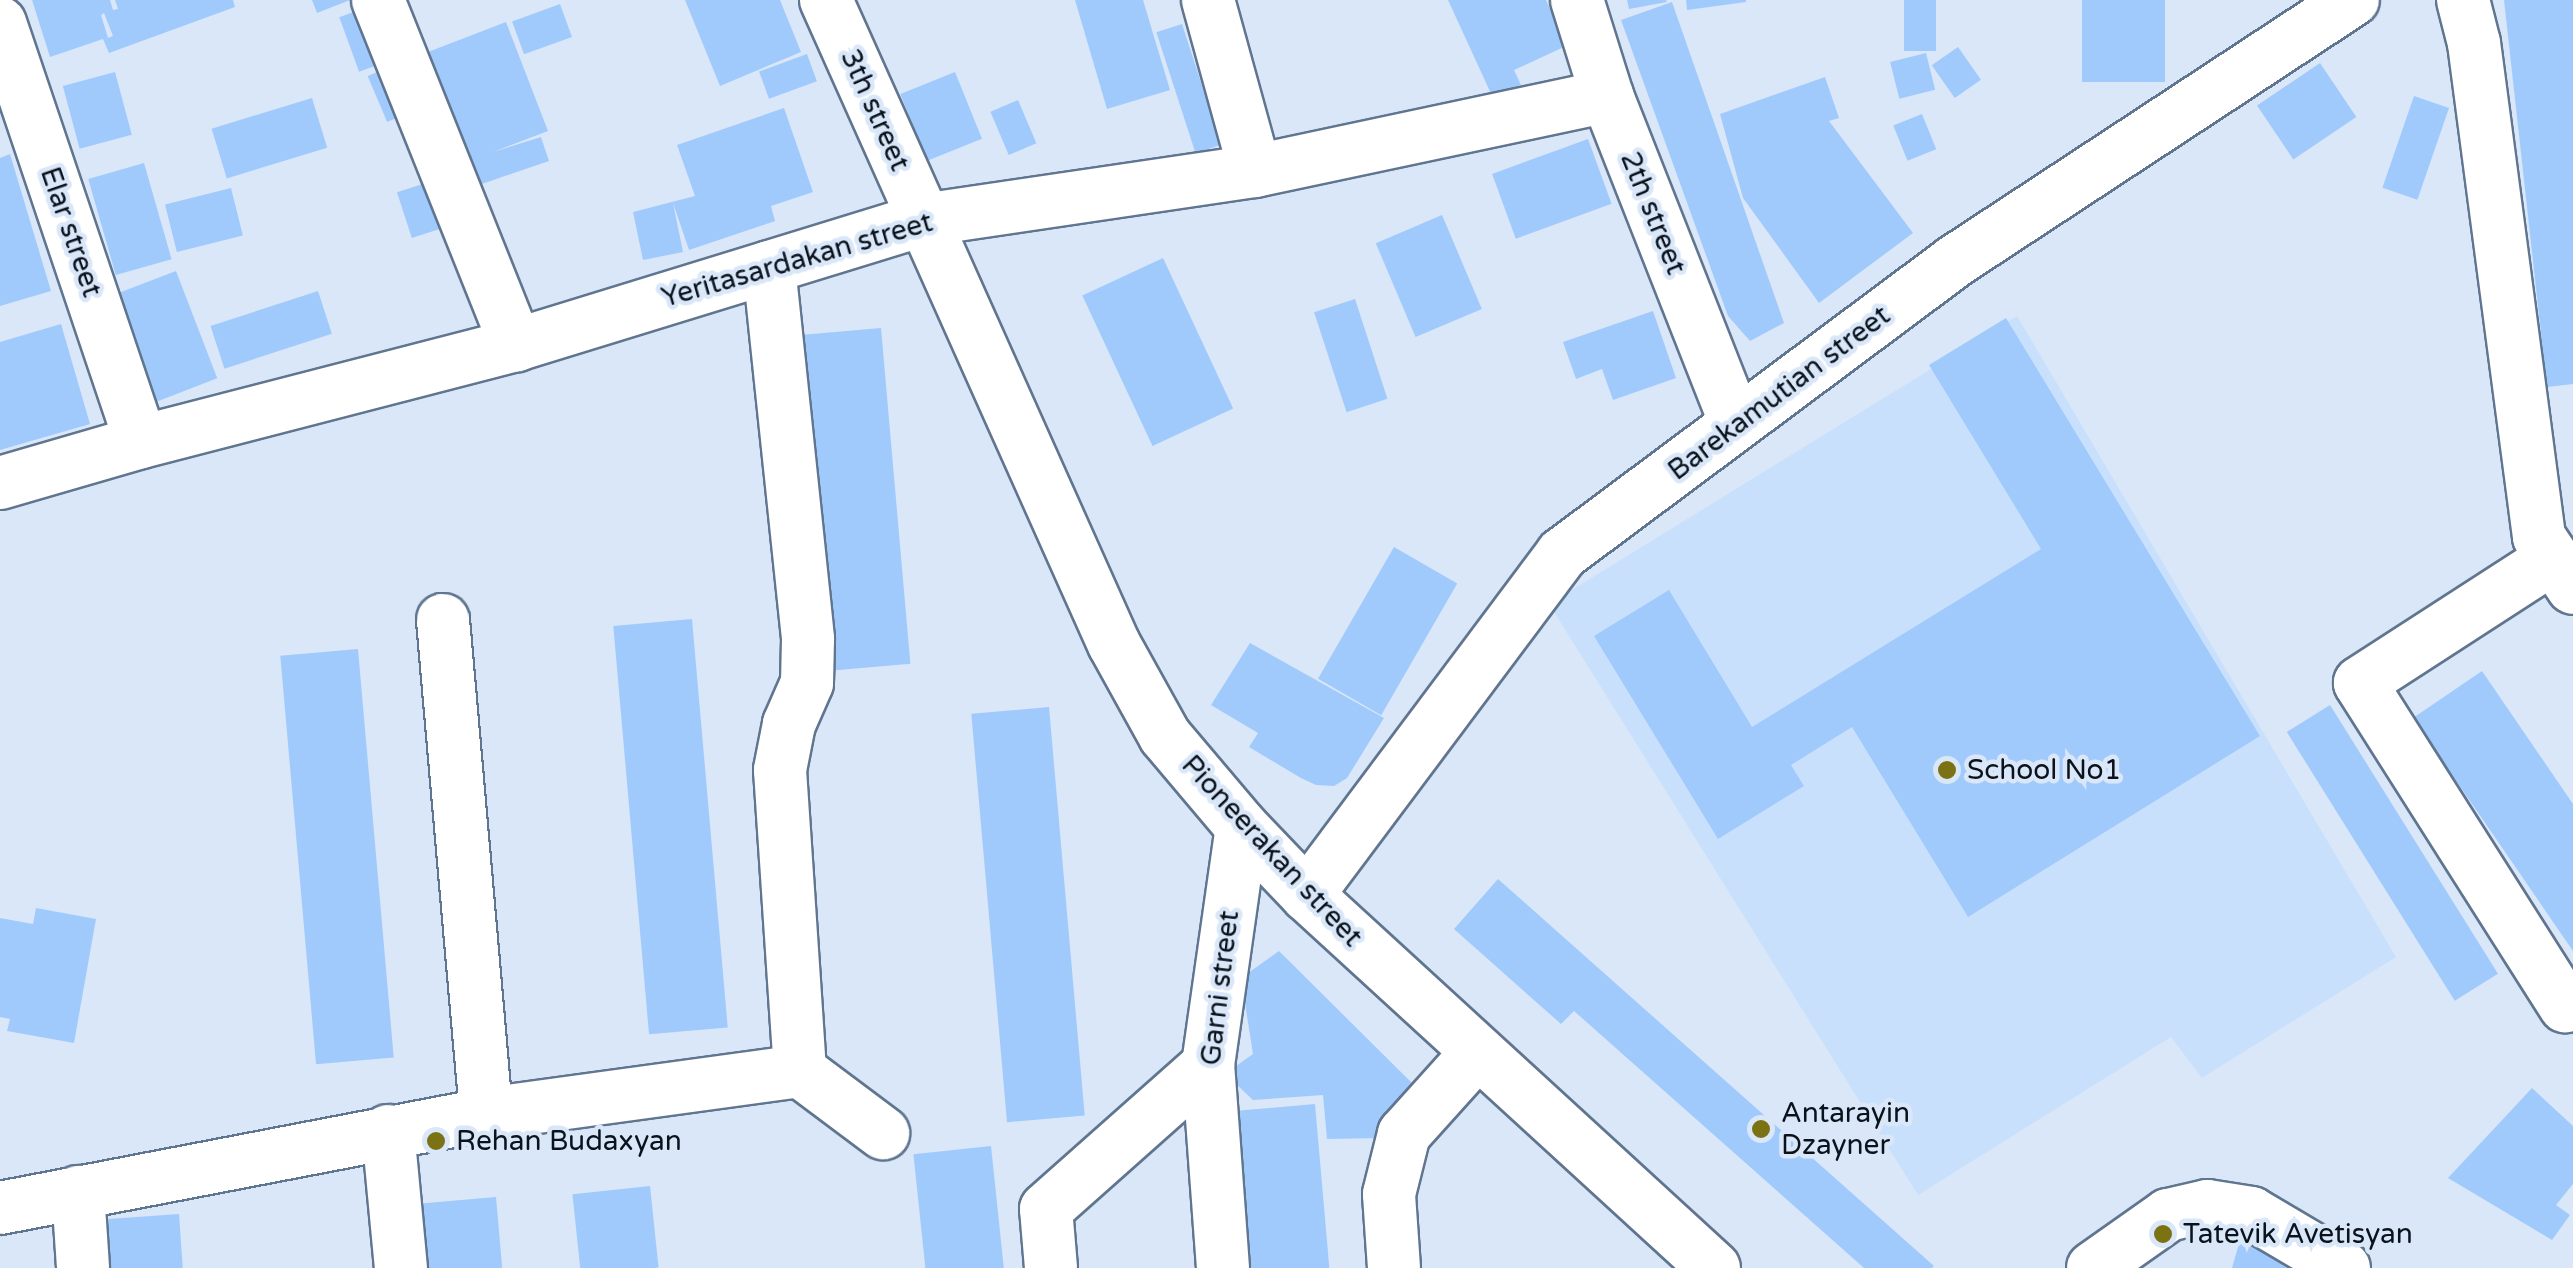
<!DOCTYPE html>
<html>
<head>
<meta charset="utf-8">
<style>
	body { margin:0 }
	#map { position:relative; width:2573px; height:1268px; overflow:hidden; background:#d9e7f9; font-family:"Varela Round",sans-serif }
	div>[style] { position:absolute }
	.built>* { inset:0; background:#c9e0fc }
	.building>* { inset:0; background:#a1cafc; transform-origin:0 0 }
	.roads { filter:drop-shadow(2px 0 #60758f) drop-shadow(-2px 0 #60758f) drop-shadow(0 2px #60758f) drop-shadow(0 -2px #60758f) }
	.minor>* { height:52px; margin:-26px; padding:0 26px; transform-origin:26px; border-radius:26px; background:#fff }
	.dots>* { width:28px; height:28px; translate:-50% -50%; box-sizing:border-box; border:5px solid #d9e7f9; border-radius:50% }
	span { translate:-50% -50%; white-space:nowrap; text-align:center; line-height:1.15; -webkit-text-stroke:9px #d9e7f9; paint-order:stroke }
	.street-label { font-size:28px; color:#0a131c }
	.poi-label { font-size:28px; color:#0a131c }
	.left { translate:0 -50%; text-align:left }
</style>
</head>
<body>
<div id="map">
	<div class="built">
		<div style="clip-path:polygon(2017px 316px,2396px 957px,2202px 1078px,2171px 1037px,1918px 1195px,1549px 604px)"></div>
	</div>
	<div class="building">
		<div style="clip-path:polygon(evenodd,32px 0,110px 0,113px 10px,118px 9px,115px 0,233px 0,235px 7px,109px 53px,103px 39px,50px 57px,32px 0,104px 13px,113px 36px,108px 38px,101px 15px,104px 13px)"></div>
		<div style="clip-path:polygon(312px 0,350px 0,317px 13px)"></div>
		<div style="clip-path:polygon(685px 0,780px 0,801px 52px,720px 86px)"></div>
		<div style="clip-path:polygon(1075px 0,1143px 0,1170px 90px,1107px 109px)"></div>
		<div style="clip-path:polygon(1448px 0,1546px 0,1566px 46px,1514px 70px,1521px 85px,1493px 98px)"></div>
		<div style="clip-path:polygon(1627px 0,1666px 0,1667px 2px,1629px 9px)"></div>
		<div style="clip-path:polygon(1686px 0,1746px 0,1746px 2px,1687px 10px)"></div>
		<div style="left:1904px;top:0;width:32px;height:51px"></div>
		<div style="left:2082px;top:0;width:83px;height:82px"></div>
		<div style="clip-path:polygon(2504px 0,2573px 0,2573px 384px,2547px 387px)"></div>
		<div style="clip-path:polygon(1672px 2px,1784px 323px,1750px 341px,1728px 316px,1621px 20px)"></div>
		<div style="left:560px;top:4px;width:35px;height:51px;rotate:70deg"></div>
		<div style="left:359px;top:10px;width:58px;height:21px;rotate:70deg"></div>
		<div style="clip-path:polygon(506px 22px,548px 131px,493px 152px,541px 137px,549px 161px,479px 185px,428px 52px)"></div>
		<div style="left:1182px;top:24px;width:127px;height:27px;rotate:72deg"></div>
		<div style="left:1958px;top:47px;width:40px;height:32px;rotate:55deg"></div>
		<div style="left:1926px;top:53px;width:38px;height:37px;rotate:76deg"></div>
		<div style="left:807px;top:54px;width:29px;height:51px;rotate:70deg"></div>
		<div style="left:398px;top:63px;width:50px;height:33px;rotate:67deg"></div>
		<div style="left:2320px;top:63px;width:65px;height:76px;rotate:56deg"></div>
		<div style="left:115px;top:72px;width:65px;height:54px;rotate:75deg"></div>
		<div style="left:955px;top:72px;width:72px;height:59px;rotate:68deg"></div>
		<div style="clip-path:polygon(1825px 77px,1839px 118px,1829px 121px,1913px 233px,1819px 303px,1743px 198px,1720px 114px)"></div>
		<div style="left:2414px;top:96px;width:37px;height:97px;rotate:19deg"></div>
		<div style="left:312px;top:98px;width:52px;height:105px;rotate:73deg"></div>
		<div style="left:1018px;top:100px;width:47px;height:30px;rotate:67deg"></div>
		<div style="clip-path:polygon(784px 108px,813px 192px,771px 206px,775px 221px,689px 250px,673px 203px,683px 252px,643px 260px,633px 212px,695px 196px,677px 145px)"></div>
		<div style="left:1922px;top:114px;width:38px;height:31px;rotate:68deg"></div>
		<div style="left:1588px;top:139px;width:69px;height:102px;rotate:70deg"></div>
		<div style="clip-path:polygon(10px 154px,51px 291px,0 306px,0 158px)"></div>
		<div style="left:144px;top:163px;width:100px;height:58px;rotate:74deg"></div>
		<div style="left:435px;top:180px;width:48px;height:40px;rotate:72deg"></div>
		<div style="left:231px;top:188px;width:49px;height:68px;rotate:76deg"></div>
		<div style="left:1442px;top:215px;width:102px;height:72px;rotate:67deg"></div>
		<div style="left:1163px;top:258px;width:166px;height:89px;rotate:65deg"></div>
		<div style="left:176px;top:271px;width:115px;height:72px;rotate:69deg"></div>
		<div style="left:318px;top:291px;width:45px;height:113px;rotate:72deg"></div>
		<div style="left:1355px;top:299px;width:105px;height:43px;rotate:72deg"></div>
		<div style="clip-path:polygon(1653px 311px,1676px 378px,1613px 400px,1602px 369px,1576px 379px,1563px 342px)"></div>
		<div style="clip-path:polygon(2006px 318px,2260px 736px,1968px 917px,1852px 727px,1791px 765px,1804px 786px,1718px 839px,1594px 636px,1669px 590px,1752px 727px,2041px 549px,1929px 365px)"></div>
		<div style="clip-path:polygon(61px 324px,90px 424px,0 450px,0 342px)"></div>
		<div style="left:881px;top:328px;width:337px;height:78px;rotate:85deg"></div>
		<div style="left:1394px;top:547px;width:73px;height:152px;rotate:30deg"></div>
		<div style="left:692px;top:619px;width:410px;height:79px;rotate:85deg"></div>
		<div style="clip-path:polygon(1250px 643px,1384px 718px,1347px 778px,1334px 786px,1316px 785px,1301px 778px,1249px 747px,1258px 733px,1211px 705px)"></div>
		<div style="left:358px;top:649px;width:410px;height:78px;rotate:85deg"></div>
		<div style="clip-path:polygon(2482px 671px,2573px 804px,2573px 951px,2413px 718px)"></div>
		<div style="left:2330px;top:705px;width:317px;height:51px;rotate:58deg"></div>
		<div style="left:1049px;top:707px;width:410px;height:78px;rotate:85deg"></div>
		<div style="clip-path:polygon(1498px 879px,1934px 1266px,1932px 1268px,1864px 1268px,1574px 1011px,1561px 1024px,1454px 929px)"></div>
		<div style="clip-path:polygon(36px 908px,96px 919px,74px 1043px,7px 1031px,10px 1019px,0 1017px,0 918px,33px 924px)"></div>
		<div style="clip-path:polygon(1279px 951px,1419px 1090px,1382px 1138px,1327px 1139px,1323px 1095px,1253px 1100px,1235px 1083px,1236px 1066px,1253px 1054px,1241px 978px)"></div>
		<div style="clip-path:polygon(2532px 1088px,2573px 1126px,2573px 1184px,2556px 1205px,2570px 1215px,2552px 1240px,2448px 1178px)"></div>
		<div style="left:1315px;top:1104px;width:165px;height:78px;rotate:85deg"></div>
		<div style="left:991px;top:1146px;width:123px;height:78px;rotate:84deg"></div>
		<div style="left:650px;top:1186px;width:82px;height:78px;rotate:84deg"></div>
		<div style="left:496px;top:1197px;width:71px;height:90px;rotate:85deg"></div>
		<div style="left:179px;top:1214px;width:54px;height:78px;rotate:86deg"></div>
		<div style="clip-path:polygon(2240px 1240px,2337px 1267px,2337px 1268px,2232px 1268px)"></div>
	</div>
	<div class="roads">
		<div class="minor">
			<div style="left:378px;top:0;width:372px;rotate:68.2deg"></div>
			<div style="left:826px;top:0;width:705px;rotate:65.91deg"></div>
			<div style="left:1114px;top:644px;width:105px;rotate:61deg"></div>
			<div style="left:1165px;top:736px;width:119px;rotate:49.8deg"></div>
			<div style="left:1242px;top:827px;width:94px;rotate:46.3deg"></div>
			<div style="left:1307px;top:895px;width:552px;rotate:42.5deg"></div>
			<div style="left:1208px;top:0;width:177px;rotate:74.6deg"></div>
			<div style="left:1577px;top:0;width:101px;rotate:72.6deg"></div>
			<div style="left:1607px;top:96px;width:352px;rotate:68.5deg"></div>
			<div style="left:2463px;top:0;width:44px;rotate:75.7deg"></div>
			<div style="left:2474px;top:43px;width:498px;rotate:82.5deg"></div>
			<div style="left:2539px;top:537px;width:61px;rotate:56.3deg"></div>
			<div style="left:0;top:23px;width:442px;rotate:71.4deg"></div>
			<div style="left:769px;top:267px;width:374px;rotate:84deg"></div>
			<div style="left:808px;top:639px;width:44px;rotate:91.3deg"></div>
			<div style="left:807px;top:683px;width:45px;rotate:113.7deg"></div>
			<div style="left:789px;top:724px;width:47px;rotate:101.1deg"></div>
			<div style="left:780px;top:770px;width:302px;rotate:86.2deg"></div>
			<div style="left:800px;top:1071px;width:104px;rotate:36.8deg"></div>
			<div style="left:0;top:483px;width:147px;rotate:-16.2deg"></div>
			<div style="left:141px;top:442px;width:387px;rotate:-14.5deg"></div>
			<div style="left:516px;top:345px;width:426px;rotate:-17.1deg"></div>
			<div style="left:923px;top:220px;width:336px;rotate:-8.4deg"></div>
			<div style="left:1255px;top:171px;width:360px;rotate:-12deg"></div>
			<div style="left:2553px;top:558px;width:230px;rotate:147.1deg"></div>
			<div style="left:2360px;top:683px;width:383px;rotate:57.6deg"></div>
			<div style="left:443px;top:620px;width:496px;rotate:85deg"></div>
			<div style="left:1307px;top:895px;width:426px;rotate:-53.2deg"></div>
			<div style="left:1562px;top:554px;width:490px;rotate:-36.7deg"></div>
			<div style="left:1955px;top:261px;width:476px;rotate:-33.3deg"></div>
			<div style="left:388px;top:1131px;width:138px;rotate:84.6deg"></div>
			<div style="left:78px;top:1192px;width:76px;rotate:86.2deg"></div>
			<div style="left:0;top:1208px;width:495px;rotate:-10.9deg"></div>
			<div style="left:486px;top:1114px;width:317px;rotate:-7.8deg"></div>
			<div style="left:1051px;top:1268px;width:59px;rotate:-94.8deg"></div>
			<div style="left:1046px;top:1209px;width:217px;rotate:-41.6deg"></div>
			<div style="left:1223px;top:1268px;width:204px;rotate:-94.2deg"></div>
			<div style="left:1208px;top:1065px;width:240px;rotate:-81.9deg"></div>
			<div style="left:1394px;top:1268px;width:74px;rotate:-93.9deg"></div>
			<div style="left:1389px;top:1194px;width:62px;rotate:-76deg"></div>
			<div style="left:1404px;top:1134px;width:108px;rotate:-48deg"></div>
			<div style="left:2093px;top:1268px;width:92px;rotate:-35.2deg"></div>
			<div style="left:2168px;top:1215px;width:40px;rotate:-13deg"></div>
			<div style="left:2207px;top:1206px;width:45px;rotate:9deg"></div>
			<div style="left:2251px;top:1213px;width:108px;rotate:30.6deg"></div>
		</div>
	</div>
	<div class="dots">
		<div style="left:1947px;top:770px;background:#7b7213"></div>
		<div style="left:1761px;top:1129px;background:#7b7213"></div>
		<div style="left:436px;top:1141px;background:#7b7213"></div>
		<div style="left:2163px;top:1234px;background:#7b7213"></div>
	</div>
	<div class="street-label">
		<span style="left:875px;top:110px;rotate:66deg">3th street</span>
		<span style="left:1653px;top:213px;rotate:68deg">2th street</span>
		<span style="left:71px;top:232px;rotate:71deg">Elar street</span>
		<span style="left:797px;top:260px;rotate:-16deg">Yeritasardakan street</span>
		<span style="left:1779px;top:393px;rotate:-37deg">Barekamutian street</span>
		<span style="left:1272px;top:851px;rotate:47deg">Pioneerakan street</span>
		<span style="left:1220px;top:988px;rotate:-83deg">Garni street</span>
	</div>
	<div class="poi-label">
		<span class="left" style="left:1967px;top:770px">School No1</span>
		<span class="left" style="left:1781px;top:1129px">Antarayin<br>Dzayner</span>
		<span class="left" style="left:456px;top:1141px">Rehan Budaxyan</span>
		<span class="left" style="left:2183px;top:1234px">Tatevik Avetisyan</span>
	</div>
</div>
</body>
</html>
